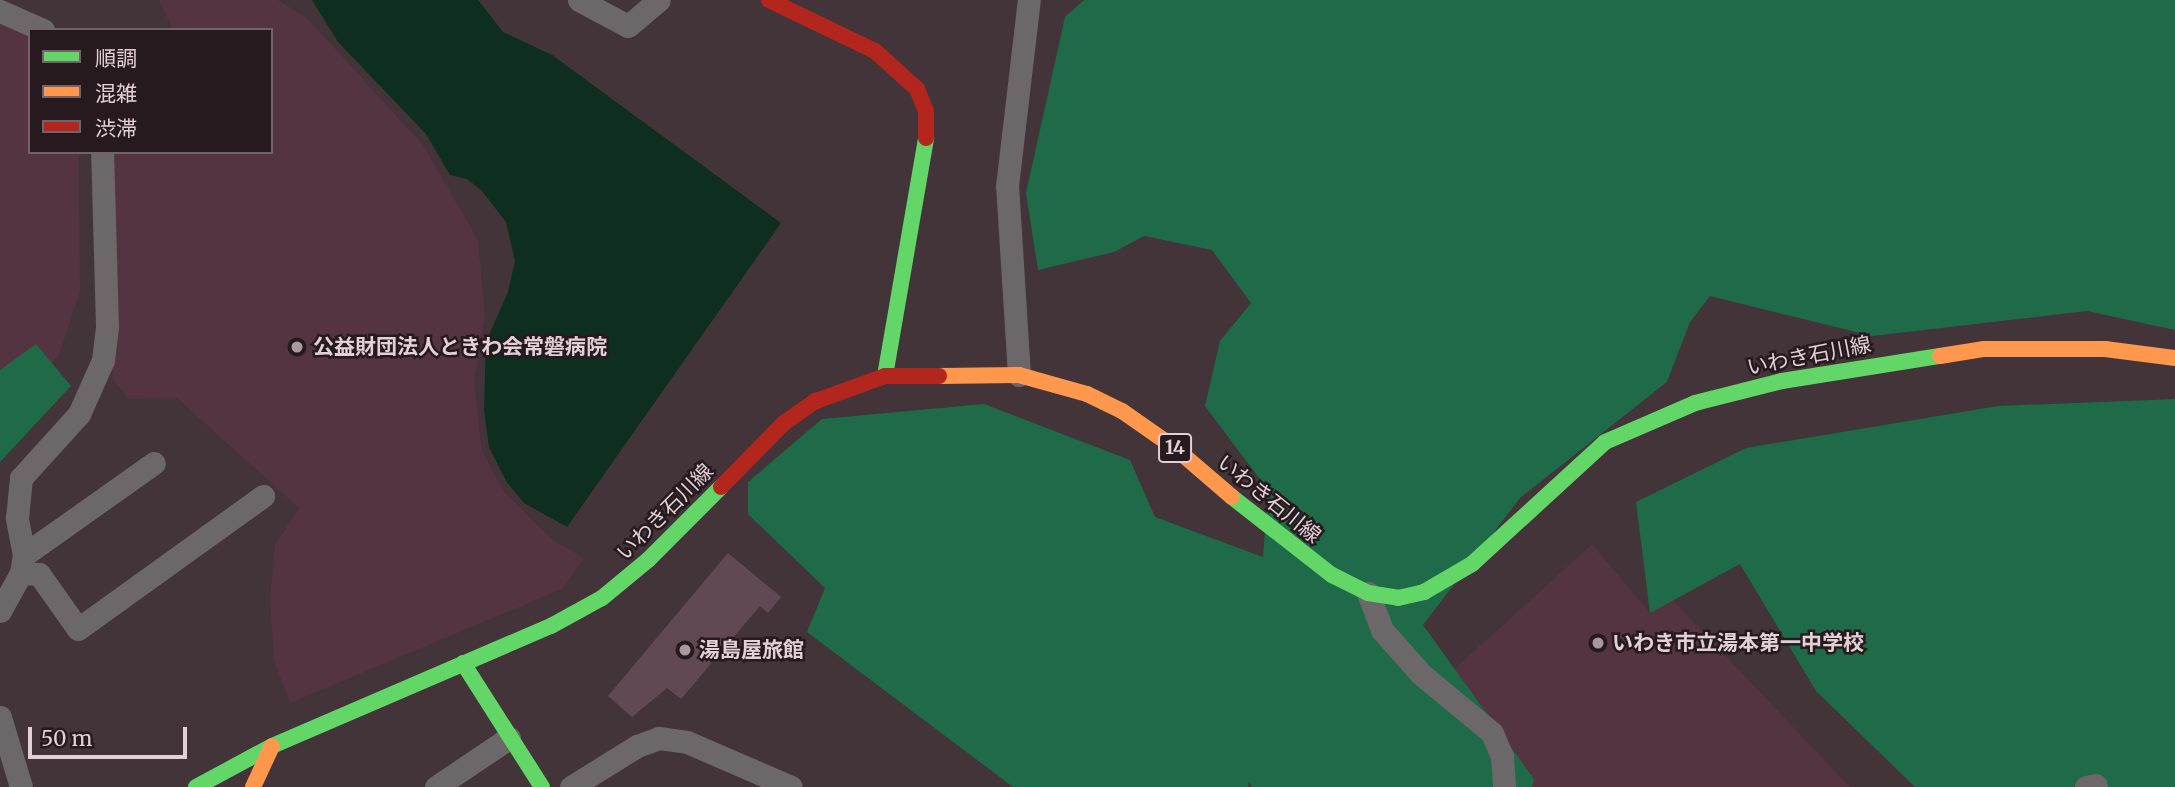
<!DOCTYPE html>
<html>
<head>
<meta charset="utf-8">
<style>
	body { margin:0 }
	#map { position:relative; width:2175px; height:787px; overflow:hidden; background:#423439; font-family:Merriweather,"Noto Sans JP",serif }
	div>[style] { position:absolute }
	.built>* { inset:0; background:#533440 }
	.green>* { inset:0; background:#1f6a49 }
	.water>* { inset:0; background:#0e2e20 }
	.building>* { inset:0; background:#614953 }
	.street>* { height:23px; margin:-11.5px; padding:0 11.5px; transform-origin:11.5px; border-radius:11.5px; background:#6c6769 }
	.fast>* { height:16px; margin:-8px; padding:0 8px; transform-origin:8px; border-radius:8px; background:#63d668 }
	.slow>* { height:16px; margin:-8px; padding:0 8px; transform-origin:8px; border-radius:8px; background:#ff974d }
	.jam>* { height:16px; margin:-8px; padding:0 8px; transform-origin:8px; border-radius:8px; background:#b3261e }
	.dots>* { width:19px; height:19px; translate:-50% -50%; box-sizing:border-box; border:4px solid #271a1f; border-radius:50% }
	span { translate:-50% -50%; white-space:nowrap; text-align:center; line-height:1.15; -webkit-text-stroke:5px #271a1f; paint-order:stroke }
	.shield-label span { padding:2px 5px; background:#271a1f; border:2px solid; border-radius:5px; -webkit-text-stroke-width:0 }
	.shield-label { font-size:19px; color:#e1d0d5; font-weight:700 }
	.poi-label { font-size:21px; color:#e1d0d5; font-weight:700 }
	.left { translate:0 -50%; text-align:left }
	.street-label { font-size:21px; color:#e1d0d5 }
	.legend { position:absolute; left:28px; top:28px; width:245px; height:126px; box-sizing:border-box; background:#271a1f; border:2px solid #716368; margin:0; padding:9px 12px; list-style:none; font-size:21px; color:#e1d0d5 }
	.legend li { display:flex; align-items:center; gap:14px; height:35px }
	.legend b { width:35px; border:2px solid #716368 }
	.scale { position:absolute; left:28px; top:727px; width:159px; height:32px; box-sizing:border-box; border:4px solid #e1d0d5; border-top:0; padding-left:9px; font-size:21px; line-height:24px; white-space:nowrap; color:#e1d0d5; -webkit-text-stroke:5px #271a1f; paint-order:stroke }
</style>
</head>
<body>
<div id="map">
	<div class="built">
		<div style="clip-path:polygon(159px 0,278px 0,308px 19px,423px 145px,478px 240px,485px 315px,474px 383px,482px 451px,505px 493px,554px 541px,584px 558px,562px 589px,290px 703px,274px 660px,270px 600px,275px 545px,299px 508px,177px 398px,129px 399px,112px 379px,116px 281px,112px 152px,271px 152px,271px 30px,173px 30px)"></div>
		<div style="clip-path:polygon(0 12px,30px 30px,30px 152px,79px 152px,80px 291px,59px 355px,16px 411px,0 418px)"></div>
		<div style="clip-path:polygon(1592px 544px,1650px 613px,1671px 598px,1850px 787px,1506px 787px,1450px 673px)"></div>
	</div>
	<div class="green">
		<div style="clip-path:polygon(1084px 0,2175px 0,2175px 330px,2087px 311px,1872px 336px,1710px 296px,1690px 322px,1667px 382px,1520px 498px,1423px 625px,1534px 779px,1532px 787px,1252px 787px,1249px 782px,1248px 787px,1013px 787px,807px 632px,825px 588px,748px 514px,748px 482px,822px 419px,984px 404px,1130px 460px,1155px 517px,1263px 557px,1268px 490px,1205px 406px,1220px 341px,1251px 303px,1212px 250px,1144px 236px,1114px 252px,1038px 270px,1026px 193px,1065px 17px)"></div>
		<div style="clip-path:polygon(36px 344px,71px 386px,0 462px,0 370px)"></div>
		<div style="clip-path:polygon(2175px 399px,2175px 787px,1915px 787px,1816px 691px,1740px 564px,1650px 613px,1636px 502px,1746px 448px,1998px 406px)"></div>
	</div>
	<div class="water">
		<div style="clip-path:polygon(312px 0,478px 0,503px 32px,552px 55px,781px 223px,567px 527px,524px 503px,506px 481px,489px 447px,484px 410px,486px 342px,508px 292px,515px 261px,506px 222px,482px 191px,467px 179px,450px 175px,426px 134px,338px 42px)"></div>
	</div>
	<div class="building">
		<div style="clip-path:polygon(728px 553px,781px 597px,768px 613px,760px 606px,681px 699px,667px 688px,632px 717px,608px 696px)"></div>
	</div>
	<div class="street">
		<div style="left:579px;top:0;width:55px;rotate:28deg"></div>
		<div style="left:628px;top:26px;width:40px;rotate:-40deg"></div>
		<div style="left:0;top:11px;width:47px;rotate:23.8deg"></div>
		<div style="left:1019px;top:375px;width:189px;rotate:-93.6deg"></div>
		<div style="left:1007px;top:186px;width:187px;rotate:-83.3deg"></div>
		<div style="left:24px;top:555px;width:159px;rotate:-35.3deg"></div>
		<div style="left:21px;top:573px;width:18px;rotate:3deg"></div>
		<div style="left:39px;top:574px;width:67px;rotate:54.7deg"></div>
		<div style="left:78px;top:629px;width:228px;rotate:-35.7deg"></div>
		<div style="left:1368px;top:593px;width:40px;rotate:69deg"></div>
		<div style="left:1382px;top:630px;width:59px;rotate:48.4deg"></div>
		<div style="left:1421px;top:674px;width:92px;rotate:39.7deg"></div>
		<div style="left:1492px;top:733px;width:25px;rotate:67deg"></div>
		<div style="left:1502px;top:756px;width:31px;rotate:86deg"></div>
		<div style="left:0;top:611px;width:43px;rotate:-61.1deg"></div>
		<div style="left:21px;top:573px;width:18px;rotate:-81deg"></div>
		<div style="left:24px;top:555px;width:38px;rotate:-101deg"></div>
		<div style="left:17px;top:518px;width:40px;rotate:-84.3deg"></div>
		<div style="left:21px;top:478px;width:86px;rotate:-47.8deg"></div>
		<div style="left:79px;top:414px;width:59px;rotate:-66deg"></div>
		<div style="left:103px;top:360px;width:33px;rotate:-83deg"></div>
		<div style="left:107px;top:327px;width:175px;rotate:-91.6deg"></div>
		<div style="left:0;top:717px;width:73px;rotate:73.3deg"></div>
		<div style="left:436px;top:787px;width:88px;rotate:-33.9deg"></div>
		<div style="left:571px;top:787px;width:78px;rotate:-31.8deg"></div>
		<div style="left:637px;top:746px;width:23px;rotate:-20deg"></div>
		<div style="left:659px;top:738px;width:28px;rotate:8deg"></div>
		<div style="left:687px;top:742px;width:113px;rotate:23.4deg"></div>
		<div style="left:2086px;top:787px;width:10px;rotate:-11deg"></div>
	</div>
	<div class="fast">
		<div style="left:885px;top:376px;width:242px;rotate:-80.2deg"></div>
		<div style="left:1232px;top:497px;width:127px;rotate:38deg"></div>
		<div style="left:1332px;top:575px;width:40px;rotate:26.6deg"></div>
		<div style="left:1368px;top:593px;width:30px;rotate:9deg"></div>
		<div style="left:1398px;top:598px;width:27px;rotate:-13deg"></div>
		<div style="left:1424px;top:592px;width:56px;rotate:-30.3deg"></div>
		<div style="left:1472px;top:564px;width:180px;rotate:-42.5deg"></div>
		<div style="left:1605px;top:442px;width:98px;rotate:-23.4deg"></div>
		<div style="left:1695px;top:403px;width:90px;rotate:-14.2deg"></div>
		<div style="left:1782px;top:381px;width:160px;rotate:-9deg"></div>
		<div style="left:463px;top:663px;width:147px;rotate:57.5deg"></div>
		<div style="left:196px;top:787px;width:86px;rotate:-28.3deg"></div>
		<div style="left:272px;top:746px;width:304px;rotate:-23.3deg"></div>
		<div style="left:551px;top:626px;width:58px;rotate:-28.8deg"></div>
		<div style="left:602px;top:598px;width:60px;rotate:-39.6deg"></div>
		<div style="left:648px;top:560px;width:103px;rotate:-45deg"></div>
	</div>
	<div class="slow">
		<div style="left:1940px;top:356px;width:45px;rotate:-9deg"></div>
		<div style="left:1984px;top:349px;width:121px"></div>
		<div style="left:2105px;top:349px;width:71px;rotate:7.3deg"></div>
		<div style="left:939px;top:376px;width:80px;rotate:-0.7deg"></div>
		<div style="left:1019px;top:375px;width:71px;rotate:15.6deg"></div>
		<div style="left:1087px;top:394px;width:39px;rotate:26deg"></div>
		<div style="left:1122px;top:411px;width:65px;rotate:34.9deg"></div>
		<div style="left:1175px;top:448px;width:75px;rotate:40.7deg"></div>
		<div style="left:253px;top:787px;width:45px;rotate:-65.1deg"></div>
	</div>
	<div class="jam">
		<div style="left:769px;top:0;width:118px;rotate:25.7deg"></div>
		<div style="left:875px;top:51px;width:57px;rotate:42.1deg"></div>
		<div style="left:917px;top:89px;width:24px;rotate:68deg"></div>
		<div style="left:926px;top:111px;width:27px;rotate:90deg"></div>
		<div style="left:721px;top:487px;width:90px;rotate:-45.5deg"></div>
		<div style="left:784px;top:423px;width:39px;rotate:-35deg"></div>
		<div style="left:816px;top:401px;width:73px;rotate:-19.9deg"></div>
		<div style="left:885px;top:376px;width:54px"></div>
	</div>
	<div class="dots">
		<div style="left:297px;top:347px;background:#a9999e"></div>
		<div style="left:1598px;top:643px;background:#a9999e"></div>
		<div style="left:685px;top:650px;background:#a9999e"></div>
	</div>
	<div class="shield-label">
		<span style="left:1175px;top:448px">14</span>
	</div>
	<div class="poi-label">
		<span class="left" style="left:313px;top:347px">公益財団法人ときわ会常磐病院</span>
		<span class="left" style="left:1612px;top:643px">いわき市立湯本第一中学校</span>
		<span class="left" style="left:699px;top:650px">湯島屋旅館</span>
	</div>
	<div class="street-label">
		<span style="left:1809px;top:356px;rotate:-11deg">いわき石川線</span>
		<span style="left:1269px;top:499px;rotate:39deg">いわき石川線</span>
		<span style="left:665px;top:512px;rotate:-45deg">いわき石川線</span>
	</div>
	<ul class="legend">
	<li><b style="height:9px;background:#63d668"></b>順調</li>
	<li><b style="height:9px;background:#ff974d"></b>混雑</li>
	<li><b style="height:9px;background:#b3261e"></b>渋滞</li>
	</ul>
	<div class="scale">50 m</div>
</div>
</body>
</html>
